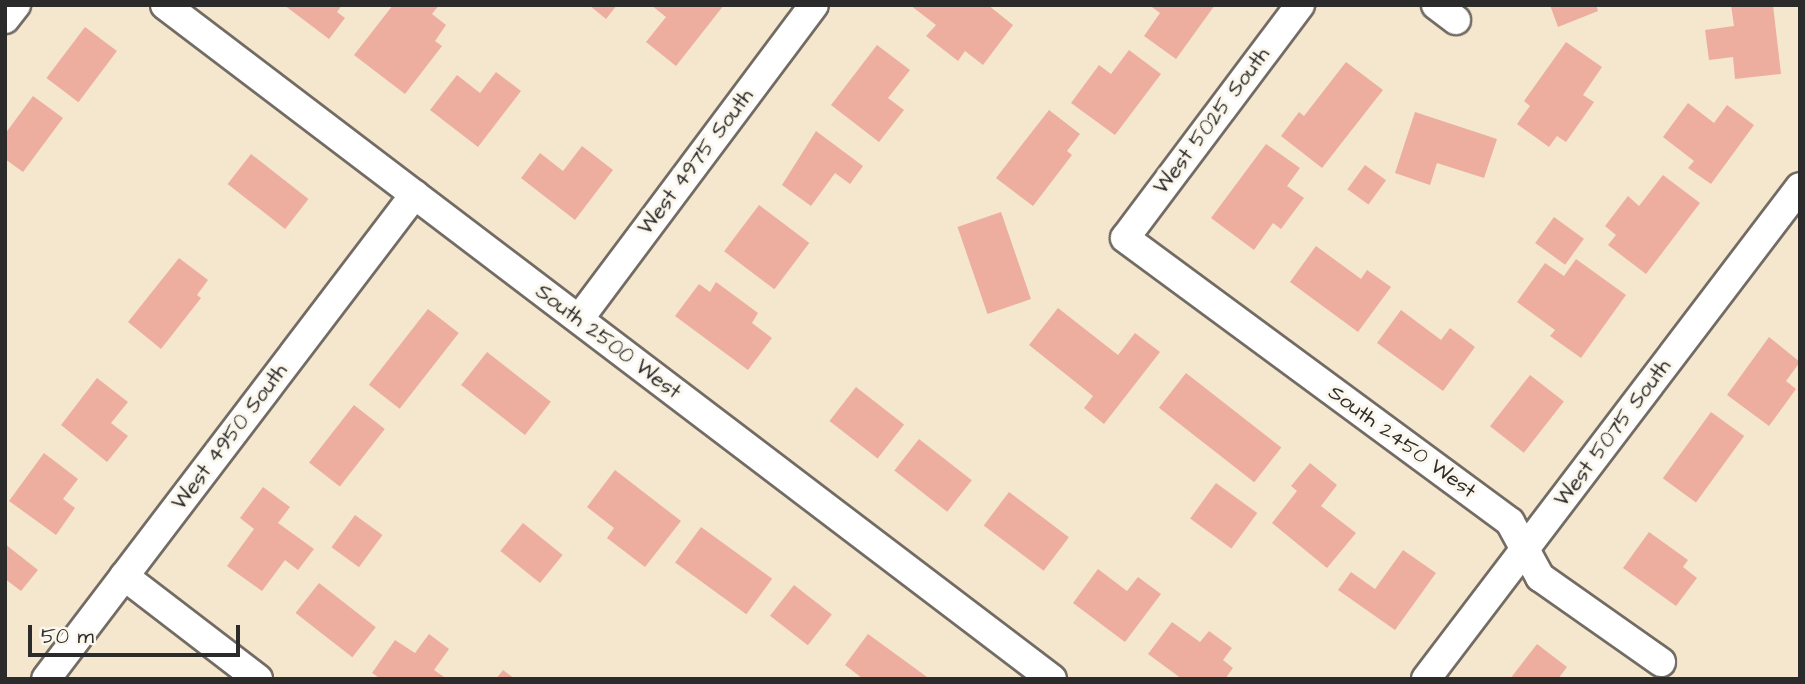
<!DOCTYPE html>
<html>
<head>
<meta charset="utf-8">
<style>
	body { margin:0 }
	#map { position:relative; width:1805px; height:684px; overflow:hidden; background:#f5e6ce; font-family:"Architects Daughter",sans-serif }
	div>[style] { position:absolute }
	.building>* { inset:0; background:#edaea0; transform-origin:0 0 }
	.roads { filter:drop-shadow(2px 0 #726c64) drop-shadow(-2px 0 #726c64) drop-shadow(0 2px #726c64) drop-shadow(0 -2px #726c64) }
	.minor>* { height:28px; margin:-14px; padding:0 14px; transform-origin:14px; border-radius:14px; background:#fff }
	span { translate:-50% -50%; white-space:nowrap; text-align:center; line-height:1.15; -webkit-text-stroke:6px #fbf7ec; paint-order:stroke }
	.street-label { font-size:21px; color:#2b2b2b }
	.frame { position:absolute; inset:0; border:7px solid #2b2b2b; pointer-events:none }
	.scale { position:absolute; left:28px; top:625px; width:212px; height:32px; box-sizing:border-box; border:4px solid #2b2b2b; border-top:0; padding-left:9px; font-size:21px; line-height:24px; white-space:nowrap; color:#2b2b2b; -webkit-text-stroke:5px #fbf7ec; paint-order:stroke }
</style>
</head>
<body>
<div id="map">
	<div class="building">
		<div style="clip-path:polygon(284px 5px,342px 5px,337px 12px,345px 18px,329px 39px)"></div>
		<div style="clip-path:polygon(393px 5px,439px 5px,432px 14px,446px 25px,435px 41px,442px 46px,405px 94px,354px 55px)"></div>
		<div style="clip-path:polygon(589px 5px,617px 5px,606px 19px)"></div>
		<div style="clip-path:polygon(651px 5px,724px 5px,676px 66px,646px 42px,666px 17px)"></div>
		<div style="clip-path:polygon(910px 5px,988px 5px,1013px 25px,983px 65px,965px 51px,958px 61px,926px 36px,936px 25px)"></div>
		<div style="clip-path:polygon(1149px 5px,1215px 5px,1176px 59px,1144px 36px,1160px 13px)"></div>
		<div style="clip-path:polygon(1550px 5px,1596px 5px,1598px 11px,1558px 27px)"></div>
		<div style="clip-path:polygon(1731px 5px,1773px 5px,1781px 74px,1735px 79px,1733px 57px,1709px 60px,1705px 30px,1734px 26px)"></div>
		<div style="left:85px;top:27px;width:40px;height:64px;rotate:37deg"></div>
		<div style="clip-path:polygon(1566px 42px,1602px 67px,1583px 95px,1594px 102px,1566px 142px,1557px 136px,1549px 147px,1517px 124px,1530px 106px,1524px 101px)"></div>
		<div style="clip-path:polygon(877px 45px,910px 70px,888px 98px,904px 110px,879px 142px,831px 105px)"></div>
		<div style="clip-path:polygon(1129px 50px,1161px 74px,1115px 135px,1071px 103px,1099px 65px,1111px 74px)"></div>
		<div style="clip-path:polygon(1346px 62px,1383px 90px,1322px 168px,1281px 136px,1299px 112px,1304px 116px)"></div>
		<div style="clip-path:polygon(496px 72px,521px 91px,478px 147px,430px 110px,457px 75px,480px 93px)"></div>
		<div style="clip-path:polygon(33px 96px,63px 118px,23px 172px,5px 159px,5px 134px)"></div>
		<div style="clip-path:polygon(1688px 103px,1714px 123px,1727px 105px,1754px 125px,1711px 184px,1688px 168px,1694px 161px,1663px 137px)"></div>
		<div style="clip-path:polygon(1049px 110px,1080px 134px,1067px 151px,1072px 155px,1033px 206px,996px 178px)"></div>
		<div style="clip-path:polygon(1415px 112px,1497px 139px,1484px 178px,1437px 163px,1430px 185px,1395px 173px)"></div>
		<div style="clip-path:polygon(816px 131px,863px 166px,850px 184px,835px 173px,811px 206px,782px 185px)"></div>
		<div style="clip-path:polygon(1266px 144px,1300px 168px,1287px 186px,1304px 198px,1281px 229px,1273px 223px,1254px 250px,1211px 218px)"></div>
		<div style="clip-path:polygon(582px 146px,613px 170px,575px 220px,521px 178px,540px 153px,563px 171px)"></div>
		<div style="left:251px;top:154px;width:73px;height:38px;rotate:38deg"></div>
		<div style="left:1365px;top:165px;width:26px;height:30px;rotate:36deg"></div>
		<div style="clip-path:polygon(1663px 175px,1700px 203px,1646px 274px,1608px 245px,1616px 235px,1605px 226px,1628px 196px,1639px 206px)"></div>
		<div style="left:759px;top:205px;width:63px;height:58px;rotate:37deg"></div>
		<div style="left:1001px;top:212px;width:92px;height:46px;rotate:71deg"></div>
		<div style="left:1554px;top:217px;width:37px;height:32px;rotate:36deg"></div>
		<div style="clip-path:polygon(1316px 246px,1361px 279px,1367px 270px,1391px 287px,1358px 332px,1290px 282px)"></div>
		<div style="clip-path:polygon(179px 258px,208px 280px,197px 295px,201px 298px,161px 349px,128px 322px)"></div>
		<div style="clip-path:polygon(1576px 259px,1626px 295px,1581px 358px,1550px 336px,1555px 330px,1517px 302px,1545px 263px,1564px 276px)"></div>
		<div style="clip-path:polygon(716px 282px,758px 313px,752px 323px,772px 338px,748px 370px,675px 316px,699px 284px,710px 292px)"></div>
		<div style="clip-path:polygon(1058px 308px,1118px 355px,1135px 333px,1160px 352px,1104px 424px,1084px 408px,1093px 396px,1029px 345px)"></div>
		<div style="left:428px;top:309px;width:39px;height:96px;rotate:38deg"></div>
		<div style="clip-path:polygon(1401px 310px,1441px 340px,1450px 328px,1475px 347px,1443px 391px,1377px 343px)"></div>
		<div style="clip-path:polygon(1769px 337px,1800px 362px,1786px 381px,1796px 389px,1769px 426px,1727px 395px)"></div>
		<div style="left:487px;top:352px;width:81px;height:42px;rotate:38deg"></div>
		<div style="left:1186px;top:373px;width:121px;height:44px;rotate:38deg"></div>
		<div style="left:1530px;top:375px;width:43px;height:65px;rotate:38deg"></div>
		<div style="clip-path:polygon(97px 378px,128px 402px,111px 423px,128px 436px,107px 462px,61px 425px)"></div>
		<div style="left:856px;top:387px;width:61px;height:43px;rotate:38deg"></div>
		<div style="left:354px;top:405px;width:39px;height:73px;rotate:38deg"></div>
		<div style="left:1711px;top:412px;width:41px;height:82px;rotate:36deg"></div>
		<div style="left:919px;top:439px;width:67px;height:40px;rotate:38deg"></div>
		<div style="clip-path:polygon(44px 453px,78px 479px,63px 499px,75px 508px,56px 535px,9px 501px)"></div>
		<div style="clip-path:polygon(1310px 463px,1337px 485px,1321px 506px,1356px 533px,1327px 568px,1272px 523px,1297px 491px,1291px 486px)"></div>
		<div style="clip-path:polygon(615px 470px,681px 521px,645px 567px,607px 538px,614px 528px,587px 507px)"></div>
		<div style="left:1216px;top:483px;width:51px;height:44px;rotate:36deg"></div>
		<div style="clip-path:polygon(263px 487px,290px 507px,278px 523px,314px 549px,298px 570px,285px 560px,262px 591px,227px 566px,254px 529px,240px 518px)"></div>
		<div style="left:1009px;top:492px;width:75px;height:42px;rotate:37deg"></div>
		<div style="left:355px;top:515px;width:34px;height:40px;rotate:36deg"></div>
		<div style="left:523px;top:523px;width:51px;height:36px;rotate:39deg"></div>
		<div style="left:701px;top:527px;width:88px;height:44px;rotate:36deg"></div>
		<div style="clip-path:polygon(1649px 532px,1688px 560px,1683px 567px,1697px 578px,1676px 606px,1623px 568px)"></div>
		<div style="clip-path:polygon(5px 544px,38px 570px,21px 591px,5px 579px)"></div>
		<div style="clip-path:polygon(1403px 550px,1436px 573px,1395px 630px,1338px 590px,1351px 572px,1375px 589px)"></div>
		<div style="clip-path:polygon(1098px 569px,1127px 591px,1138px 577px,1161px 594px,1125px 642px,1073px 603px)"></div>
		<div style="left:319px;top:583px;width:72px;height:38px;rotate:38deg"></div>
		<div style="left:794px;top:585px;width:48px;height:39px;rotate:38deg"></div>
		<div style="clip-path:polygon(1172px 622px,1200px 642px,1209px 631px,1232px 648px,1223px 660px,1233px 668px,1225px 679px,1182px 679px,1148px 654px)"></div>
		<div style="clip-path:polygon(429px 634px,449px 649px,434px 670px,447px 679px,381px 679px,372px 673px,395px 640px,415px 653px)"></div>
		<div style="clip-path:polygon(868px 634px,927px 677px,926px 679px,863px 679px,845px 665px)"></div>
		<div style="clip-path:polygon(1537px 644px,1567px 667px,1558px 679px,1510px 679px)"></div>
		<div style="clip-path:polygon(503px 670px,515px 679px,496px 679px)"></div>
	</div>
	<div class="roads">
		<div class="minor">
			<div style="left:165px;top:5px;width:1114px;rotate:37.23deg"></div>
			<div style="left:1300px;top:5px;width:291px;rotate:126.9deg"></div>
			<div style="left:1125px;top:238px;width:478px;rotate:36.4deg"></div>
			<div style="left:1510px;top:522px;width:63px;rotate:61.4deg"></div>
			<div style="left:1540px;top:577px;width:148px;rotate:35.1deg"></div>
			<div style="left:1436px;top:5px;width:25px;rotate:37deg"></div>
			<div style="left:5px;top:19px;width:18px;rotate:-52deg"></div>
			<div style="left:579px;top:319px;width:392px;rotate:-53.2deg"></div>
			<div style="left:124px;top:576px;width:169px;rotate:37.5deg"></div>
			<div style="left:46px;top:679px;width:609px;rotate:-52.74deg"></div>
			<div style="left:1426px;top:679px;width:618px;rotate:-52.76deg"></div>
		</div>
	</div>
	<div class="street-label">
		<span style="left:1212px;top:121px;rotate:-53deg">West 5025 South</span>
		<span style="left:696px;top:162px;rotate:-53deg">West 4975 South</span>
		<span style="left:608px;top:342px;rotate:37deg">South 2500 West</span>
		<span style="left:1613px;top:433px;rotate:-53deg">West 5075 South</span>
		<span style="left:230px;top:437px;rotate:-53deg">West 4950 South</span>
		<span style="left:1402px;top:442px;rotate:36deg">South 2450 West</span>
	</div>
	<div class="frame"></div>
	<div class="scale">50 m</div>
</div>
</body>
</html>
